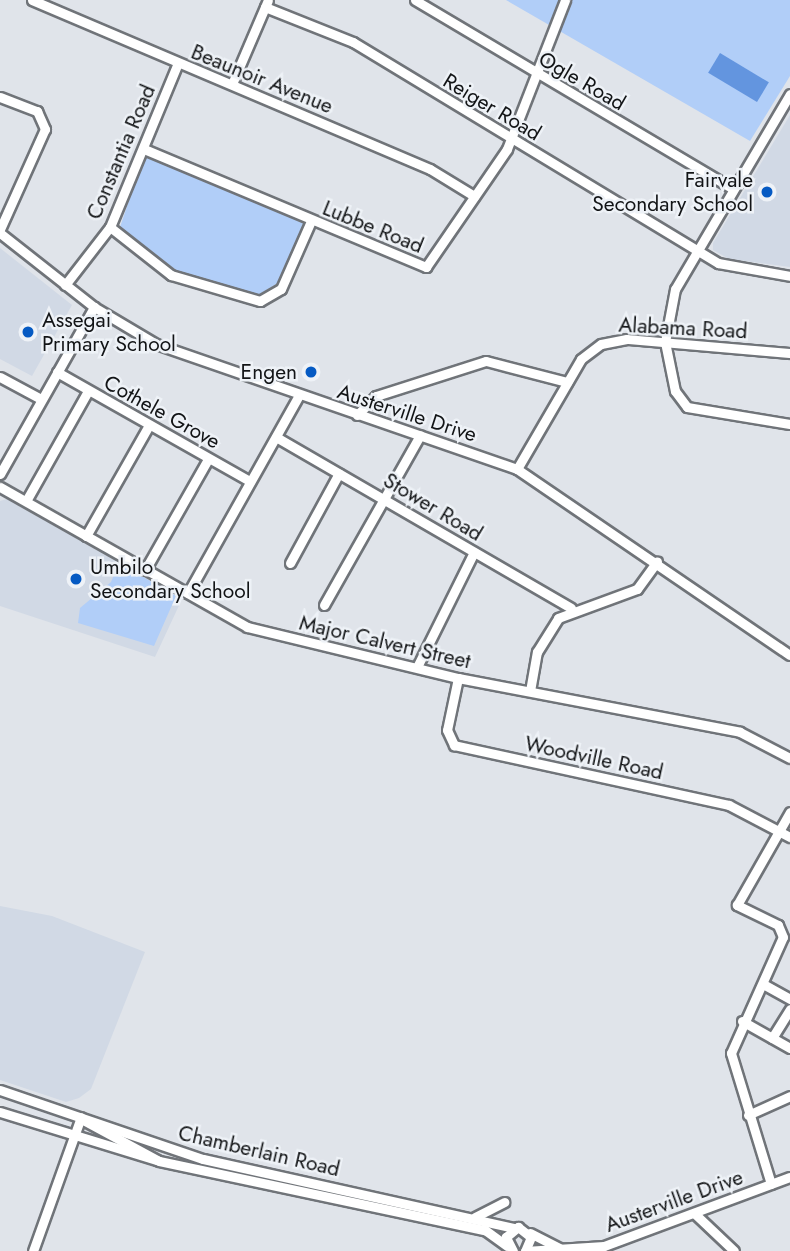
<!DOCTYPE html>
<html>
<head>
<meta charset="utf-8">
<style>
	body { margin:0 }
	#map { position:relative; width:790px; height:1251px; overflow:hidden; background:#e0e4ea; font-family:Jost,sans-serif }
	div>[style] { position:absolute }
	.built>* { inset:0; background:#d1d9e5 }
	.green>* { inset:0; background:#b1cef8 }
	.water>* { inset:0; background:#6395df; transform-origin:0 0 }
	.roads { filter:drop-shadow(2px 0 #707479) drop-shadow(-2px 0 #707479) drop-shadow(0 2px #707479) drop-shadow(0 -2px #707479) }
	.minor>* { height:9px; margin:-4.5px; padding:0 4.5px; transform-origin:4.5px; border-radius:4.5px; background:#fff }
	.dots>* { width:19px; height:19px; translate:-50% -50%; box-sizing:border-box; border:4px solid #eef2f7; border-radius:50% }
	span { translate:-50% -50%; white-space:nowrap; text-align:center; line-height:1.15; -webkit-text-stroke:5px #eef2f7; paint-order:stroke }
	.street-label { font-size:21px; color:#121416 }
	.poi-label { font-size:21px; color:#121416 }
	.right { translate:-100% -50%; text-align:right }
	.left { translate:0 -50%; text-align:left }
</style>
</head>
<body>
<div id="map">
	<div class="built">
		<div style="clip-path:polygon(790px 115px,790px 267px,729px 259px,713px 250px,713px 243px)"></div>
		<div style="clip-path:polygon(0 248px,72px 305px,32px 376px,0 359px)"></div>
		<div style="clip-path:polygon(10px 498px,183px 597px,155px 657px,0 606px,0 501px)"></div>
		<div style="clip-path:polygon(0 906px,52px 916px,145px 952px,91px 1089px,79px 1098px,66px 1102px,0 1080px)"></div>
	</div>
	<div class="green">
		<div style="clip-path:polygon(506px 0,790px 0,790px 76px,750px 141px)"></div>
		<div style="clip-path:polygon(144px 156px,306px 222px,278px 283px,257px 296px,177px 271px,120px 227px)"></div>
		<div style="clip-path:polygon(119px 563px,176px 596px,154px 646px,78px 623px,80px 608px,111px 582px)"></div>
	</div>
	<div class="water">
		<div style="left:720px;top:53px;width:57px;height:23px;rotate:31deg"></div>
	</div>
	<div class="roads">
		<div class="minor">
			<div style="left:32px;top:0;width:432px;rotate:23deg"></div>
			<div style="left:430px;top:169px;width:52px;rotate:31.5deg"></div>
			<div style="left:415px;top:0;width:370px;rotate:30.7deg"></div>
			<div style="left:265px;top:7px;width:95px;rotate:21.7deg"></div>
			<div style="left:353px;top:42px;width:427px;rotate:31.2deg"></div>
			<div style="left:718px;top:263px;width:73px;rotate:10.2deg"></div>
			<div style="left:232px;top:84px;width:91px;rotate:-66.8deg"></div>
			<div style="left:790px;top:94px;width:226px;rotate:120.5deg"></div>
			<div style="left:675px;top:289px;width:54px;rotate:100.7deg"></div>
			<div style="left:665px;top:342px;width:50px;rotate:78.5deg"></div>
			<div style="left:675px;top:391px;width:20px;rotate:53deg"></div>
			<div style="left:687px;top:407px;width:104px;rotate:9.4deg"></div>
			<div style="left:0;top:97px;width:40px;rotate:21deg"></div>
			<div style="left:37px;top:111px;width:20px;rotate:66deg"></div>
			<div style="left:45px;top:129px;width:110px;rotate:114.2deg"></div>
			<div style="left:144px;top:149px;width:306px;rotate:22.7deg"></div>
			<div style="left:426px;top:267px;width:143px;rotate:-55.5deg"></div>
			<div style="left:507px;top:149px;width:160px;rotate:-68.7deg"></div>
			<div style="left:110px;top:227px;width:78px;rotate:38.2deg"></div>
			<div style="left:171px;top:275px;width:93px;rotate:16.3deg"></div>
			<div style="left:260px;top:301px;width:24px;rotate:-30deg"></div>
			<div style="left:281px;top:289px;width:74px;rotate:-66.2deg"></div>
			<div style="left:0;top:233px;width:120px;rotate:38.2deg"></div>
			<div style="left:94px;top:307px;width:72px;rotate:30.8deg"></div>
			<div style="left:156px;top:344px;width:382px;rotate:19.1deg"></div>
			<div style="left:517px;top:469px;width:330px;rotate:34.3deg"></div>
			<div style="left:65px;top:285px;width:73px;rotate:-52.2deg"></div>
			<div style="left:110px;top:227px;width:178px;rotate:-67.5deg"></div>
			<div style="left:57px;top:372px;width:222px;rotate:29.5deg"></div>
			<div style="left:0;top:377px;width:47px;rotate:28.2deg"></div>
			<div style="left:357px;top:415px;width:27px;rotate:-45deg"></div>
			<div style="left:376px;top:396px;width:115px;rotate:-17.7deg"></div>
			<div style="left:486px;top:361px;width:84px;rotate:14.5deg"></div>
			<div style="left:276px;top:437px;width:341px;rotate:30.1deg"></div>
			<div style="left:517px;top:469px;width:127px;rotate:-59.8deg"></div>
			<div style="left:581px;top:359px;width:25px;rotate:-37deg"></div>
			<div style="left:601px;top:344px;width:26px;rotate:-11deg"></div>
			<div style="left:627px;top:339px;width:164px;rotate:4.9deg"></div>
			<div style="left:0;top:474px;width:192px;rotate:-60.6deg"></div>
			<div style="left:0;top:487px;width:284px;rotate:29.5deg"></div>
			<div style="left:247px;top:627px;width:217px;rotate:13.6deg"></div>
			<div style="left:458px;top:678px;width:287px;rotate:10.8deg"></div>
			<div style="left:740px;top:732px;width:56px;rotate:27.5deg"></div>
			<div style="left:26px;top:501px;width:126px;rotate:-60.6deg"></div>
			<div style="left:86px;top:536px;width:128px;rotate:-60.4deg"></div>
			<div style="left:290px;top:563px;width:102px;rotate:-61.4deg"></div>
			<div style="left:145px;top:570px;width:128px;rotate:-60.4deg"></div>
			<div style="left:188px;top:593px;width:227px;rotate:-60.7deg"></div>
			<div style="left:324px;top:605px;width:195px;rotate:-60.5deg"></div>
			<div style="left:417px;top:667px;width:128px;rotate:-63.6deg"></div>
			<div style="left:458px;top:678px;width:53px;rotate:101.9deg"></div>
			<div style="left:447px;top:730px;width:17px;rotate:65deg"></div>
			<div style="left:454px;top:745px;width:281px;rotate:12.3deg"></div>
			<div style="left:729px;top:805px;width:69px;rotate:27.7deg"></div>
			<div style="left:530px;top:691px;width:40px;rotate:-80deg"></div>
			<div style="left:537px;top:652px;width:40px;rotate:-58deg"></div>
			<div style="left:558px;top:618px;width:84px;rotate:-20.2deg"></div>
			<div style="left:637px;top:589px;width:34px;rotate:-54deg"></div>
			<div style="left:763px;top:984px;width:31px;rotate:29deg"></div>
			<div style="left:742px;top:1021px;width:55px;rotate:29.4deg"></div>
			<div style="left:772px;top:1038px;width:34px;rotate:-58deg"></div>
			<div style="left:0;top:1090px;width:214px;rotate:18.8deg"></div>
			<div style="left:203px;top:1159px;width:319px;rotate:12.5deg"></div>
			<div style="left:0;top:1112px;width:166px;rotate:17.1deg"></div>
			<div style="left:159px;top:1161px;width:333px;rotate:12deg"></div>
			<div style="left:485px;top:1230px;width:27px;rotate:36deg"></div>
			<div style="left:748px;top:1115px;width:46px;rotate:-24.3deg"></div>
			<div style="left:85px;top:1121px;width:82px;rotate:28.4deg"></div>
			<div style="left:771px;top:1184px;width:137px;rotate:-107deg"></div>
			<div style="left:731px;top:1053px;width:127px;rotate:-65.9deg"></div>
			<div style="left:783px;top:937px;width:13px;rotate:-113deg"></div>
			<div style="left:778px;top:925px;width:46px;rotate:-154deg"></div>
			<div style="left:737px;top:905px;width:107px;rotate:-60.3deg"></div>
			<div style="left:694px;top:1213px;width:55px;rotate:43.5deg"></div>
			<div style="left:475px;top:1217px;width:33px;rotate:-27deg"></div>
			<div style="left:530px;top:1233px;width:33px;rotate:27deg"></div>
			<div style="left:33px;top:1251px;width:142px;rotate:-70.3deg"></div>
			<div style="left:513px;top:1251px;width:16px;rotate:-117deg"></div>
			<div style="left:506px;top:1237px;width:16px;rotate:-40deg"></div>
			<div style="left:518px;top:1227px;width:16px;rotate:38deg"></div>
			<div style="left:531px;top:1237px;width:15px;rotate:113deg"></div>
			<div style="left:525px;top:1251px;width:79px;rotate:-3.6deg"></div>
			<div style="left:604px;top:1246px;width:198px;rotate:-20.4deg"></div>
		</div>
	</div>
	<div class="dots">
		<div style="left:767px;top:192px;background:#055ac3"></div>
		<div style="left:28px;top:332px;background:#055ac3"></div>
		<div style="left:311px;top:372px;background:#055ac3"></div>
		<div style="left:76px;top:579px;background:#055ac3"></div>
	</div>
	<div class="street-label">
		<span style="left:262px;top:79px;rotate:22deg">Beaunoir Avenue</span>
		<span style="left:582px;top:81px;rotate:30deg">Ogle Road</span>
		<span style="left:492px;top:107px;rotate:31deg">Reiger Road</span>
		<span style="left:121px;top:152px;rotate:-67deg">Constantia Road</span>
		<span style="left:373px;top:227px;rotate:22deg">Lubbe Road</span>
		<span style="left:683px;top:328px;rotate:3deg">Alabama Road</span>
		<span style="left:162px;top:412px;rotate:29deg">Cothele Grove</span>
		<span style="left:407px;top:413px;rotate:18deg">Austerville Drive</span>
		<span style="left:433px;top:507px;rotate:31deg">Stower Road</span>
		<span style="left:385px;top:642px;rotate:13deg">Major Calvert Street</span>
		<span style="left:594px;top:758px;rotate:12deg">Woodville Road</span>
		<span style="left:259px;top:1151px;rotate:13deg">Chamberlain Road</span>
		<span style="left:674px;top:1201px;rotate:-20deg">Austerville Drive</span>
	</div>
	<div class="poi-label">
		<span class="right" style="left:753px;top:192px">Fairvale<br>Secondary School</span>
		<span class="left" style="left:42px;top:332px">Assegai<br>Primary School</span>
		<span class="right" style="left:297px;top:372px">Engen</span>
		<span class="left" style="left:90px;top:579px">Umbilo<br>Secondary School</span>
	</div>
</div>
</body>
</html>
